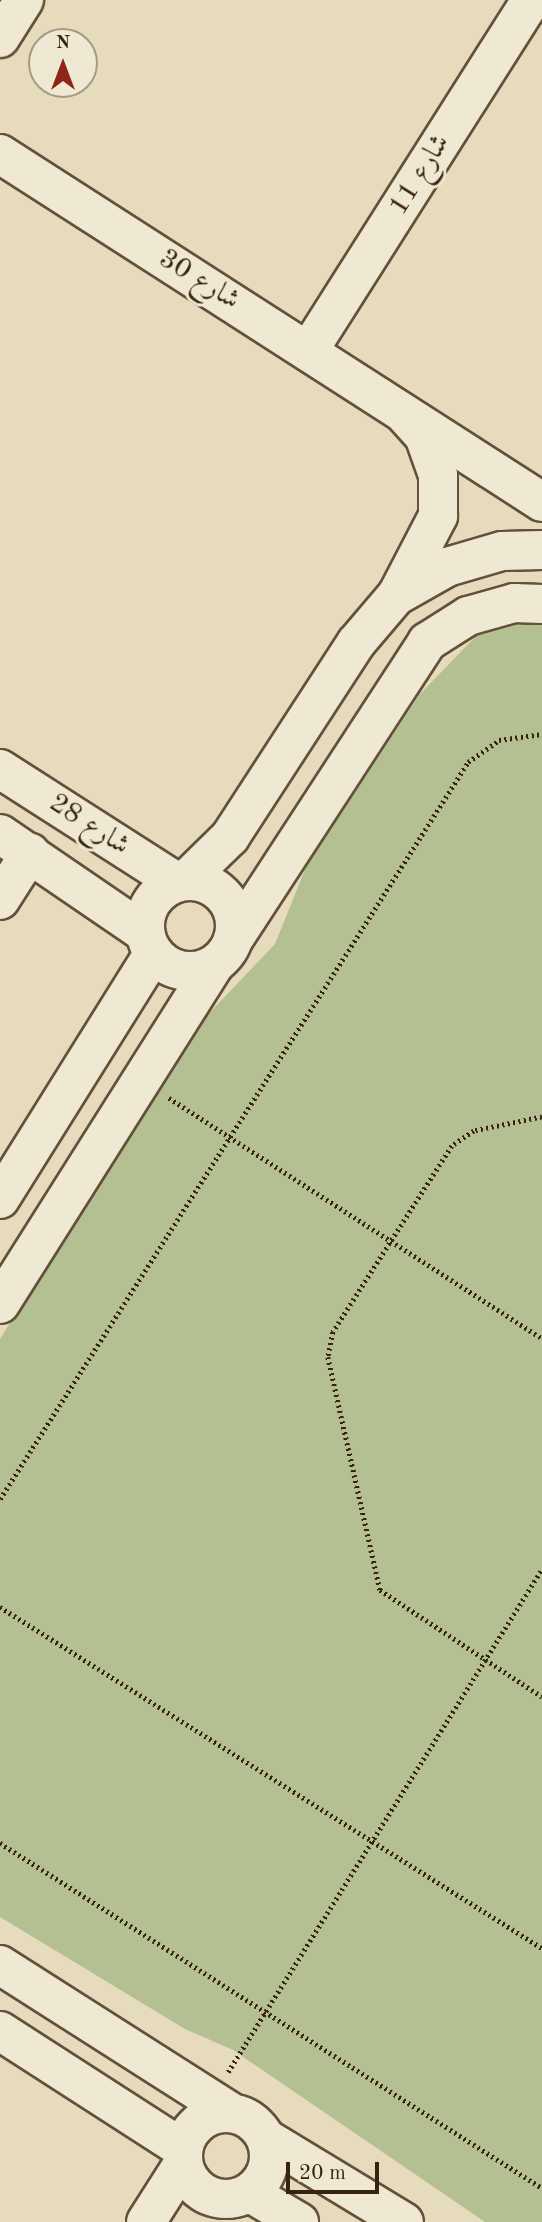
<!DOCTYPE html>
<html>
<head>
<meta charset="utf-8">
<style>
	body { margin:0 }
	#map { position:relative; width:542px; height:2222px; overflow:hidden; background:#e6dbbc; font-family:"Old Standard TT",Amiri,serif }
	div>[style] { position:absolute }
	.green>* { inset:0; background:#b4c091 }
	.path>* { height:4.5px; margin-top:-2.25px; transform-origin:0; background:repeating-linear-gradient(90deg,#382210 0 2px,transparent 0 5.5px) }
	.roads { filter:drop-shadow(2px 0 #64503b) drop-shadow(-2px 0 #64503b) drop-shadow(0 2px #64503b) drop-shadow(0 -2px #64503b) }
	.minor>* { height:38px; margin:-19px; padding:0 19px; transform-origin:19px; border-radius:19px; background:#efe8d3 }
	.minor>.ring { margin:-19px; padding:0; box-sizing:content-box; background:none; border:38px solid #efe8d3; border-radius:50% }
	span { translate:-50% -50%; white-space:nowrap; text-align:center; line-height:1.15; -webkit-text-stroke:6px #efe8d3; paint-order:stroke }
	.street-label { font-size:28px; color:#382210 }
	.north { position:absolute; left:28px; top:28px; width:70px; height:70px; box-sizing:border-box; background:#efe8d3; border:2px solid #a69985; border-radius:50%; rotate:0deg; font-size:19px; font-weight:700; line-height:28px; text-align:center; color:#382210 }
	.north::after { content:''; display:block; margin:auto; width:24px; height:32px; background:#8f2418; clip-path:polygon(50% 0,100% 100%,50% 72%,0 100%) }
	.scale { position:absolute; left:286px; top:2162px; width:93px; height:32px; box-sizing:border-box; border:4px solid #382210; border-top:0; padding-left:9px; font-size:21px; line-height:24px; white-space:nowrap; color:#382210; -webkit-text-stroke:5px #efe8d3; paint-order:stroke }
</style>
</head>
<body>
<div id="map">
	<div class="green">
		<div style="clip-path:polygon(542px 615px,542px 2222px,485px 2222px,233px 2050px,185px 2029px,0 1917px,0 1339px,194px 1029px,275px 944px,306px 867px,420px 694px,481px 631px)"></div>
	</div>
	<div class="path">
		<div style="left:169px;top:1098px;width:444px;rotate:32.8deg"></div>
		<div style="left:542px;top:1117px;width:69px;rotate:168.4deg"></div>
		<div style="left:474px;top:1131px;width:27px;rotate:146deg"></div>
		<div style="left:452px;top:1146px;width:221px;rotate:122.6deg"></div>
		<div style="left:333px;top:1332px;width:25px;rotate:101deg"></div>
		<div style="left:328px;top:1357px;width:239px;rotate:77.4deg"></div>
		<div style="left:380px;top:1590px;width:194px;rotate:33.4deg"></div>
		<div style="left:0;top:1499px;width:873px;rotate:-57.58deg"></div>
		<div style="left:468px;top:762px;width:38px;rotate:-35deg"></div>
		<div style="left:499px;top:740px;width:43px;rotate:-7.9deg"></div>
		<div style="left:0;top:1607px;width:640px;rotate:32.18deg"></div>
		<div style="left:0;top:1843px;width:642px;rotate:32.48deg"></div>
		<div style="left:228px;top:2072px;width:593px;rotate:-58.03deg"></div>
	</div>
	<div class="roads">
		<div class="minor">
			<div style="left:0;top:38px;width:45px;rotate:-57.7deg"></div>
			<div style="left:0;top:154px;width:644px;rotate:32.7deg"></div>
			<div style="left:309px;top:350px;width:414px;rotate:-57.6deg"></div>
			<div style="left:398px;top:593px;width:87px;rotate:-62.5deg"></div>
			<div style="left:438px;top:516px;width:41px;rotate:-90deg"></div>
			<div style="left:438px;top:475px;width:41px;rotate:-109.7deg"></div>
			<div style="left:424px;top:436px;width:30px;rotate:-132deg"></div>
			<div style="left:0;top:769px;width:210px;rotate:32.6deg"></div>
			<div style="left:0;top:834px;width:176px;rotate:34.3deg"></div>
			<div style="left:186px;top:880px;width:62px;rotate:-44.3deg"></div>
			<div style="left:230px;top:837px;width:231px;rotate:-57deg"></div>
			<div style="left:356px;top:643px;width:62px;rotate:-49.6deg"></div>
			<div style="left:396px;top:596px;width:59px;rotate:-29.6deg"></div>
			<div style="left:447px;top:567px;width:57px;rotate:-16.2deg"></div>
			<div style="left:502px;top:551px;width:40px;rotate:-1.4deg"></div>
			<div class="ring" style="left:145px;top:881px;width:52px;height:52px"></div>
			<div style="left:0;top:900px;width:56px;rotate:-57.4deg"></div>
			<div style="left:233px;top:940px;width:356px;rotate:-56.9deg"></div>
			<div style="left:427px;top:642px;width:49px;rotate:-32.4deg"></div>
			<div style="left:468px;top:616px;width:48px;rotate:-15.8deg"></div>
			<div style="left:514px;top:603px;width:28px;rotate:2deg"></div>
			<div style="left:0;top:1199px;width:290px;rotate:-58deg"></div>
			<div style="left:0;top:1304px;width:402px;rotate:-57.7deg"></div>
			<div style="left:0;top:1965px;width:275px;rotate:32.5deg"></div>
			<div style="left:0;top:2031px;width:218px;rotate:32.8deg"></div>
			<div class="ring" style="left:183px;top:2113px;width:48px;height:48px"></div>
			<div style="left:267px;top:2139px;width:160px;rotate:31.2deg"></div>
			<div style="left:250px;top:2193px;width:57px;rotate:30.6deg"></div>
			<div style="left:146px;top:2222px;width:69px;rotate:-57.5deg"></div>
		</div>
	</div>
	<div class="street-label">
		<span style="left:420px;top:175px;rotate:-58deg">شارع 11</span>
		<span style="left:199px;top:280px;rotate:32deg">شارع 30</span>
		<span style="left:89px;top:825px;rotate:33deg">شارع 28</span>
	</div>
	<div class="north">N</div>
	<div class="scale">20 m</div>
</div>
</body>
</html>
